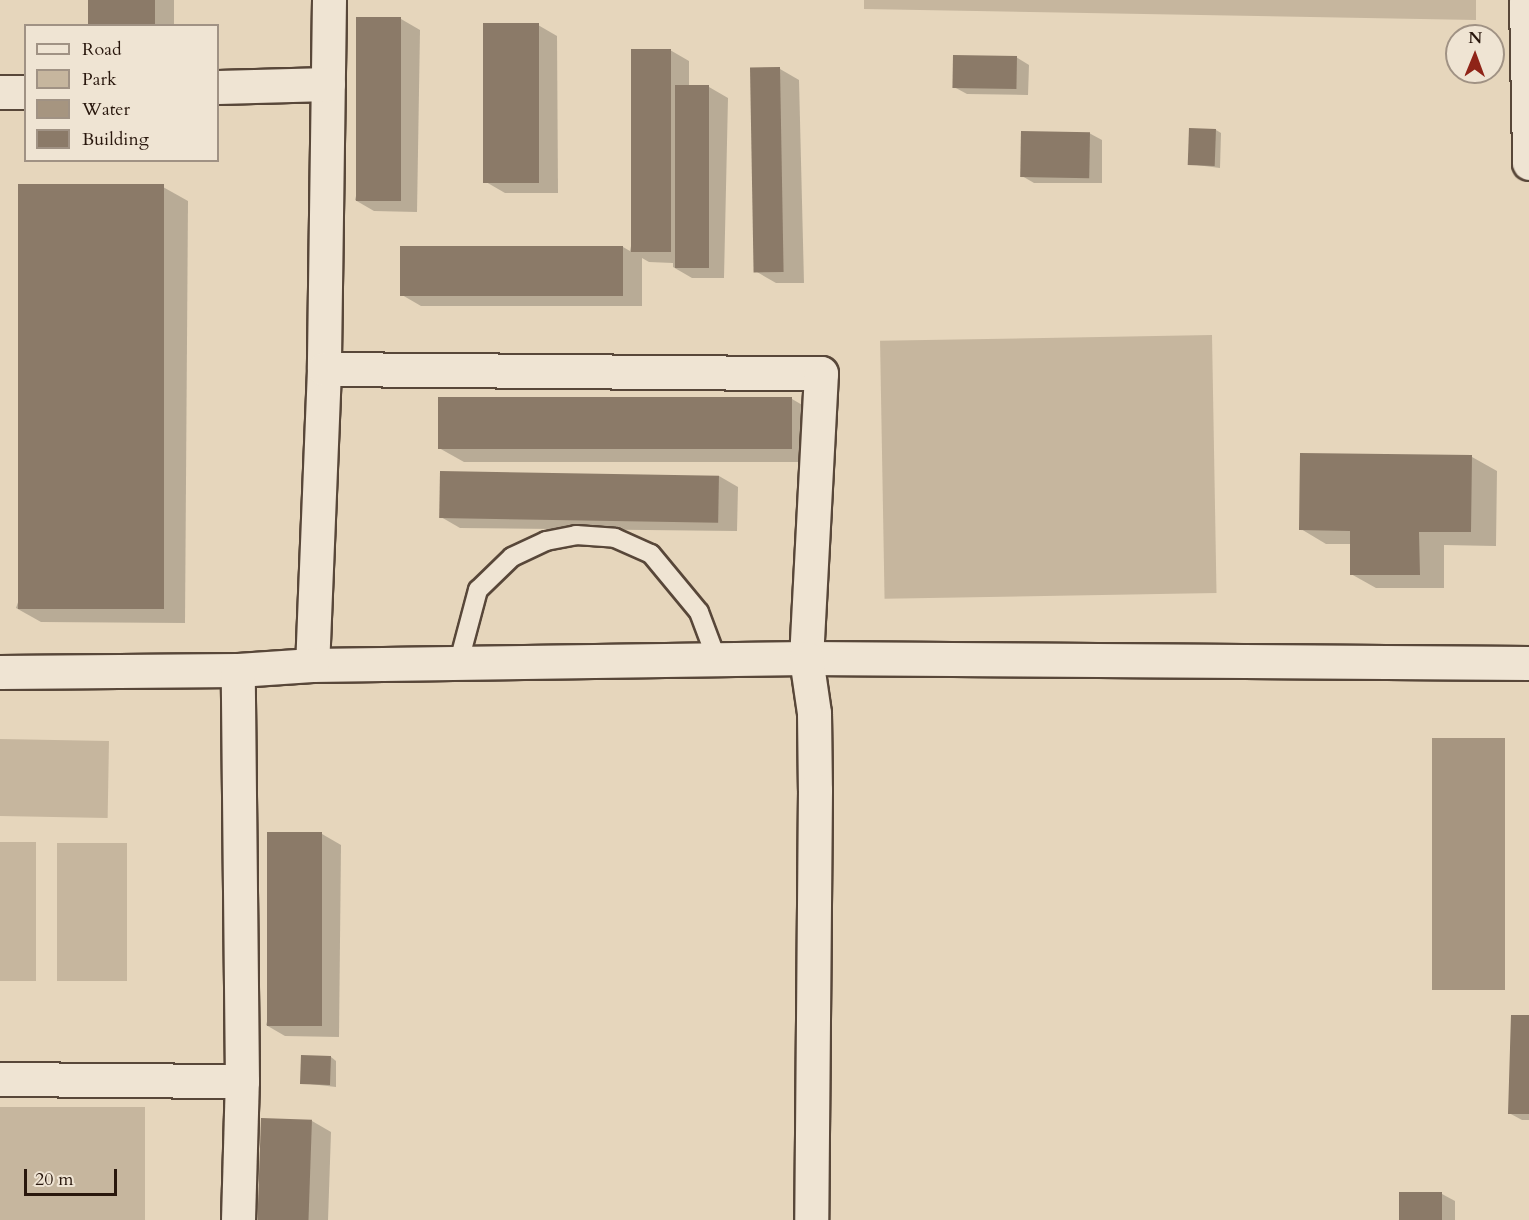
<!DOCTYPE html>
<html>
<head>
<meta charset="utf-8">
<style>
	body { margin:0 }
	#map { position:relative; width:1529px; height:1220px; overflow:hidden; background:#e6d6bc; font-family:Cardo,serif }
	div>[style] { position:absolute }
	.green>* { inset:0; background:#c6b69e; transform-origin:0 0 }
	.water>* { inset:0; background:#a69580; transform-origin:0 0 }
	.shadow>* { inset:0; background:#0003; transform-origin:0 0 }
	.building>* { inset:0; background:#8b7a68; transform-origin:0 0 }
	.roads { filter:drop-shadow(2px 0 #584739) drop-shadow(-2px 0 #584739) drop-shadow(0 2px #584739) drop-shadow(0 -2px #584739) }
	.lane>* { height:18px; margin:-9px; padding:0 9px; transform-origin:9px; border-radius:9px; background:#efe4d3 }
	.street>* { height:33px; margin:-16.5px; padding:0 16.5px; transform-origin:16.5px; border-radius:16.5px; background:#efe4d3 }
	span { translate:-50% -50%; white-space:nowrap; text-align:center; line-height:1.15; -webkit-text-stroke:4.5px #efe4d3; paint-order:stroke }
	.legend { position:absolute; left:24px; top:24px; width:195px; height:138px; box-sizing:border-box; background:#efe4d3; border:2px solid #a09284; margin:0; padding:8px 10px; list-style:none; font-size:18px; color:#29170d }
	.legend li { display:flex; align-items:center; gap:12px; height:30px }
	.legend b { width:30px; border:2px solid #a09284 }
	.north { position:absolute; left:1445px; top:24px; width:60px; height:60px; box-sizing:border-box; background:#efe4d3; border:2px solid #a09284; border-radius:50%; rotate:1deg; font-size:16px; font-weight:700; line-height:24px; text-align:center; color:#29170d }
	.north::after { content:''; display:block; margin:auto; width:21px; height:27px; background:#8f2418; clip-path:polygon(50% 0,100% 100%,50% 72%,0 100%) }
	.scale { position:absolute; left:24px; top:1169px; width:93px; height:27px; box-sizing:border-box; border:3px solid #29170d; border-top:0; padding-left:8px; font-size:18px; line-height:21px; white-space:nowrap; color:#29170d; -webkit-text-stroke:4px #efe4d3; paint-order:stroke }
</style>
</head>
<body>
<div id="map">
	<div class="green">
		<div style="clip-path:polygon(864px 0,1476px 0,1476px 20px,864px 9px)"></div>
		<div style="left:1212px;top:335px;width:258px;height:332px;rotate:89deg"></div>
		<div style="left:0;top:739px;width:109px;height:77px;rotate:1deg"></div>
		<div style="left:0;top:842px;width:36px;height:139px"></div>
		<div style="left:57px;top:843px;width:70px;height:138px"></div>
		<div style="left:0;top:1107px;width:145px;height:113px"></div>
	</div>
	<div class="water">
		<div style="left:1505px;top:738px;width:252px;height:73px;rotate:90deg"></div>
	</div>
	<div class="shadow">
		<div style="left:89px;top:0;width:85px;height:26px"></div>
		<div style="clip-path:polygon(401px 19px,420px 30px,417px 212px,374px 211px,355px 200px)"></div>
		<div style="clip-path:polygon(538px 25px,557px 36px,558px 193px,505px 193px,486px 182px)"></div>
		<div style="clip-path:polygon(670px 50px,689px 61px,689px 86px,709px 87px,728px 98px,724px 278px,692px 278px,673px 267px,673px 263px,649px 262px,642px 258px,642px 306px,421px 306px,402px 295px,623px 247px,630px 251px)"></div>
		<div style="clip-path:polygon(1016px 57px,1029px 65px,1028px 95px,967px 94px,954px 87px)"></div>
		<div style="clip-path:polygon(780px 69px,799px 80px,804px 283px,776px 283px,757px 272px)"></div>
		<div style="clip-path:polygon(1216px 130px,1221px 133px,1220px 168px,1189px 164px)"></div>
		<div style="clip-path:polygon(1089px 133px,1102px 140px,1102px 183px,1034px 183px,1022px 176px)"></div>
		<div style="clip-path:polygon(163px 187px,188px 201px,185px 623px,41px 622px,16px 608px)"></div>
		<div style="clip-path:polygon(792px 399px,816px 413px,816px 462px,464px 462px,439px 448px)"></div>
		<div style="clip-path:polygon(1472px 457px,1497px 471px,1496px 546px,1444px 545px,1444px 588px,1376px 588px,1351px 574px,1351px 544px,1326px 544px,1301px 529px)"></div>
		<div style="clip-path:polygon(719px 476px,738px 487px,737px 531px,460px 528px,441px 517px)"></div>
		<div style="clip-path:polygon(322px 834px,341px 845px,339px 1037px,285px 1036px,266px 1025px)"></div>
		<div style="clip-path:polygon(1529px 1017px,1529px 1120px,1522px 1120px,1509px 1113px)"></div>
		<div style="clip-path:polygon(331px 1057px,336px 1061px,336px 1087px,302px 1083px)"></div>
		<div style="clip-path:polygon(312px 1121px,331px 1132px,328px 1220px,259px 1220px)"></div>
		<div style="clip-path:polygon(1400px 1193px,1442px 1194px,1455px 1201px,1455px 1220px,1400px 1220px)"></div>
	</div>
	<div class="building">
		<div style="left:88px;top:0;width:67px;height:25px"></div>
		<div style="left:356px;top:17px;width:45px;height:184px"></div>
		<div style="left:483px;top:23px;width:56px;height:160px"></div>
		<div style="left:631px;top:49px;width:40px;height:203px"></div>
		<div style="left:953px;top:55px;width:64px;height:33px;rotate:1deg"></div>
		<div style="left:780px;top:67px;width:205px;height:30px;rotate:89deg"></div>
		<div style="left:675px;top:85px;width:34px;height:183px"></div>
		<div style="left:1189px;top:128px;width:27px;height:37px;rotate:2deg"></div>
		<div style="left:1021px;top:131px;width:69px;height:46px;rotate:1deg"></div>
		<div style="left:18px;top:184px;width:146px;height:425px"></div>
		<div style="left:400px;top:246px;width:223px;height:50px"></div>
		<div style="left:438px;top:397px;width:354px;height:52px"></div>
		<div style="clip-path:polygon(1300px 453px,1472px 455px,1471px 532px,1419px 532px,1420px 575px,1350px 575px,1350px 531px,1299px 530px)"></div>
		<div style="left:440px;top:471px;width:279px;height:47px;rotate:1deg"></div>
		<div style="left:267px;top:832px;width:55px;height:194px"></div>
		<div style="clip-path:polygon(1511px 1015px,1529px 1015px,1529px 1114px,1508px 1114px)"></div>
		<div style="left:301px;top:1055px;width:30px;height:29px;rotate:2deg"></div>
		<div style="left:261px;top:1118px;width:51px;height:102px;rotate:2deg"></div>
		<div style="left:1399px;top:1192px;width:43px;height:28px"></div>
	</div>
	<div class="roads">
		<div class="lane">
			<div style="left:458px;top:665px;width:78px;rotate:-75.1deg"></div>
			<div style="left:478px;top:590px;width:47px;rotate:-44.1deg"></div>
			<div style="left:512px;top:557px;width:38px;rotate:-25deg"></div>
			<div style="left:546px;top:541px;width:31px;rotate:-11deg"></div>
			<div style="left:576px;top:535px;width:39px;rotate:4deg"></div>
			<div style="left:615px;top:538px;width:39px;rotate:24deg"></div>
			<div style="left:651px;top:554px;width:75px;rotate:50.4deg"></div>
			<div style="left:699px;top:612px;width:43px;rotate:69.4deg"></div>
			<div style="left:714px;top:652px;width:9px;rotate:103deg"></div>
		</div>
		<div class="street">
			<div style="left:329px;top:0;width:369px;rotate:90.8deg"></div>
			<div style="left:324px;top:369px;width:296px;rotate:92.3deg"></div>
			<div style="left:312px;top:665px;width:494px;rotate:-0.8deg"></div>
			<div style="left:806px;top:658px;width:723px;rotate:0.4deg"></div>
			<div style="left:1526px;top:0;width:163px;rotate:88.9deg"></div>
			<div style="left:218px;top:87px;width:110px;rotate:-1.6deg"></div>
			<div style="left:0;top:92px;width:26px"></div>
			<div style="left:324px;top:369px;width:497px;rotate:0.5deg"></div>
			<div style="left:821px;top:373px;width:285px;rotate:93deg"></div>
			<div style="left:806px;top:658px;width:56px;rotate:81.7deg"></div>
			<div style="left:814px;top:713px;width:77px;rotate:89.3deg"></div>
			<div style="left:815px;top:790px;width:430px;rotate:90.5deg"></div>
			<div style="left:0;top:672px;width:238px;rotate:-0.5deg"></div>
			<div style="left:238px;top:670px;width:74px;rotate:-3.9deg"></div>
			<div style="left:0;top:1079px;width:242px;rotate:0.5deg"></div>
			<div style="left:238px;top:1220px;width:139px;rotate:-88.4deg"></div>
			<div style="left:242px;top:1081px;width:411px;rotate:-90.6deg"></div>
		</div>
	</div>
	<ul class="legend">
	<li><b style="height:8px;background:#efe4d3"></b>Road</li>
	<li><b style="height:16px;background:#c6b69e"></b>Park</li>
	<li><b style="height:16px;background:#a69580"></b>Water</li>
	<li><b style="height:16px;background:#8b7a68"></b>Building</li>
	</ul>
	<div class="north">N</div>
	<div class="scale">20 m</div>
</div>
</body>
</html>
